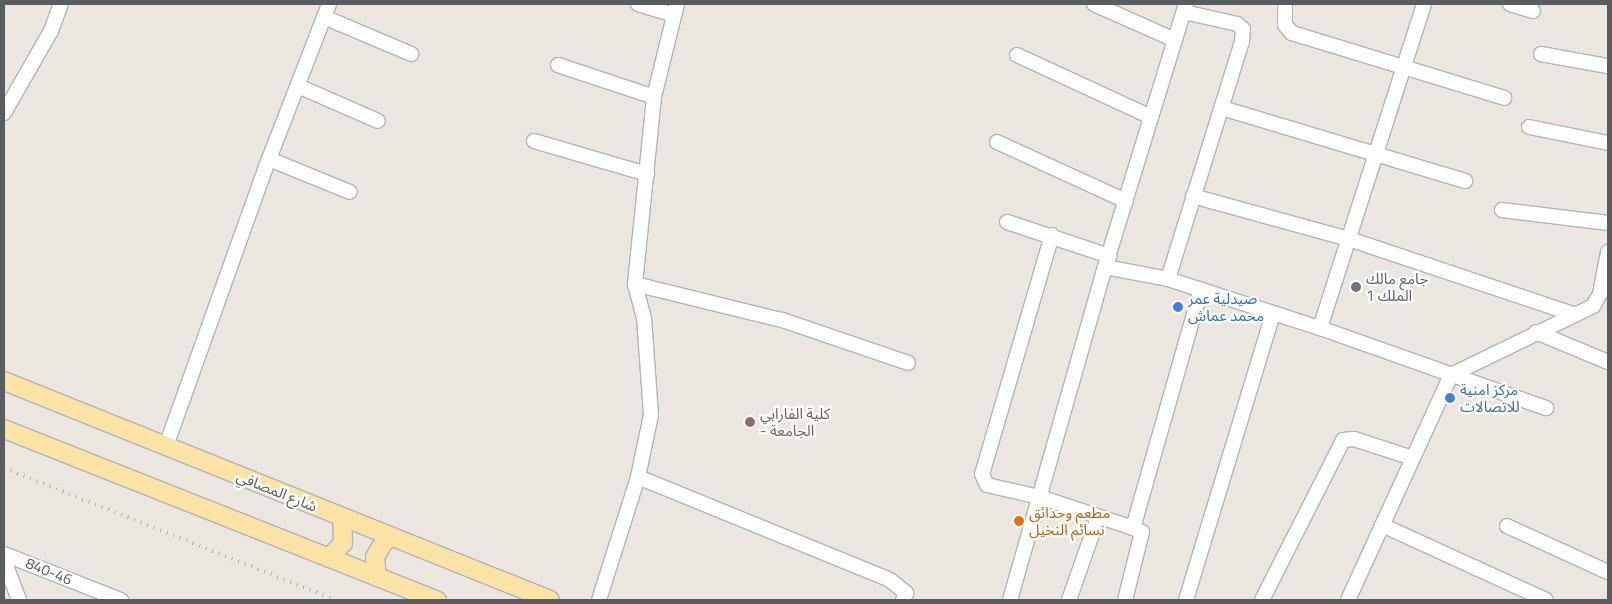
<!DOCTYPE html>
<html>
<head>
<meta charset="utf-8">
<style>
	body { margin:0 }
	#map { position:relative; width:1612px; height:604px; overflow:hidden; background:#ebe7e0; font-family:"Titillium Web","Noto Sans Arabic",sans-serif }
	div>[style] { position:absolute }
	.roads { filter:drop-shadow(1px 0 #b1b4b7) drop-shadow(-1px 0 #b1b4b7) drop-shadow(0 1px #b1b4b7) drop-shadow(0 -1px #b1b4b7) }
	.minor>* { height:14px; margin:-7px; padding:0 7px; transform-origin:7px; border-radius:7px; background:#fff }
	.major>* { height:18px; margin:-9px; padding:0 9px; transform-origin:9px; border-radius:9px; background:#fbe2a5 }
	.rail>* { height:4px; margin-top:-2px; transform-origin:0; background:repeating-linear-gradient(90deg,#afb0b0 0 1px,transparent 0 7px) }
	.dots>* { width:14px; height:14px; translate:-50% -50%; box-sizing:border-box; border:2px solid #fff; border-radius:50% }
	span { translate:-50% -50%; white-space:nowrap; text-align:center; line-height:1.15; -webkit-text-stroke:4.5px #fff; paint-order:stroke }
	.worship-label { font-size:15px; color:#5b616d }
	.left { translate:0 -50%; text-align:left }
	.shop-label { font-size:15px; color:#366cbe }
	.education-label { font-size:15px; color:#785e54 }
	.street-label { font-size:15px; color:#595d60 }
	.food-label { font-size:15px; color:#c56008 }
	.frame { position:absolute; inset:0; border:5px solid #595d60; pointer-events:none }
</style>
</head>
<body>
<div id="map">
	<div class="roads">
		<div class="minor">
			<div style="left:638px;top:4px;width:37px;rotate:17deg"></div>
			<div style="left:1094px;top:4px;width:89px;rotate:24deg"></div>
			<div style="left:1285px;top:4px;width:21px;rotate:90deg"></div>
			<div style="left:1285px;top:25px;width:11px;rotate:49deg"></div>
			<div style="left:1292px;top:33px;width:222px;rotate:17deg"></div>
			<div style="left:1510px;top:4px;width:24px;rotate:17deg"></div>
			<div style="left:324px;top:17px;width:95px;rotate:23deg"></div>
			<div style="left:1541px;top:54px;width:68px;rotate:10.2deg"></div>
			<div style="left:1017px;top:55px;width:148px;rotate:24.8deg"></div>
			<div style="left:558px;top:65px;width:101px;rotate:18.4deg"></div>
			<div style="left:298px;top:86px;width:87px;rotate:23.6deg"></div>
			<div style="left:1222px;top:108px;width:254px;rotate:16.7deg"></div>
			<div style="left:4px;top:113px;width:95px;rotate:-60.2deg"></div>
			<div style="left:51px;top:31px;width:29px;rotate:-70deg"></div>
			<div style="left:1529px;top:127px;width:81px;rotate:11.4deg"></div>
			<div style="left:534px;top:141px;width:118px;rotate:16.3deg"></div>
			<div style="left:997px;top:142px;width:142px;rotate:24.6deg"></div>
			<div style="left:269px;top:159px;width:87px;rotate:22.2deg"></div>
			<div style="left:1193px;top:196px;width:162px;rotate:15.4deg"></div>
			<div style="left:1349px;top:239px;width:239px;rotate:18.5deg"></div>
			<div style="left:1502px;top:210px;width:107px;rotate:7deg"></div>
			<div style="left:1007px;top:222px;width:108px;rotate:18.4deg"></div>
			<div style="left:1052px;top:235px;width:249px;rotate:106.3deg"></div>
			<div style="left:982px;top:474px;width:12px;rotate:66deg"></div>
			<div style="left:987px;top:485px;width:54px;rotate:12.8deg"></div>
			<div style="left:1040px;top:497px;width:98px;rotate:18.4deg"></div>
			<div style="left:1133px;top:528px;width:248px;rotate:-74.1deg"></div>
			<div style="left:1105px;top:267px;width:64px;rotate:10.8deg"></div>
			<div style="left:1168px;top:279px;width:160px;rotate:17.9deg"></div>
			<div style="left:1320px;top:328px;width:240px;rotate:19.5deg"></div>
			<div style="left:1168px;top:279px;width:248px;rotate:-72.7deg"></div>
			<div style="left:1242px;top:42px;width:13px;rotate:-86deg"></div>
			<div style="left:1243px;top:29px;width:8px;rotate:-140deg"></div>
			<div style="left:1237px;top:24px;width:54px;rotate:-167.2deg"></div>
			<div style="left:635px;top:284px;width:151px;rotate:13.8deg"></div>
			<div style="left:782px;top:320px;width:133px;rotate:18.8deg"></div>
			<div style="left:1320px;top:328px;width:340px;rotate:-72.2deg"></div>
			<div style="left:1536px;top:332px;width:78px;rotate:22.6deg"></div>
			<div style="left:166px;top:446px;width:305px;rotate:-70.3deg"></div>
			<div style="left:269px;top:159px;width:166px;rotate:-68.8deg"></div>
			<div style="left:638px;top:477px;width:272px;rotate:22.2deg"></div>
			<div style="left:890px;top:580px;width:21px;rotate:39deg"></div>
			<div style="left:906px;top:593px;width:8px;rotate:113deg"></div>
			<div style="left:1382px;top:525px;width:180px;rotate:24.6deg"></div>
			<div style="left:1507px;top:526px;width:111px;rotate:24.5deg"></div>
			<div style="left:4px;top:554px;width:126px;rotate:21.5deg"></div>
			<div style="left:4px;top:560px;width:43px;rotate:69.4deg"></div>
			<div style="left:599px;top:600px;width:129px;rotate:-72.4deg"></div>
			<div style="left:638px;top:477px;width:63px;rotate:-78.2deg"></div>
			<div style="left:651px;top:415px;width:97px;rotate:-94.1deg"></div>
			<div style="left:644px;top:318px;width:35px;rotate:-105deg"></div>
			<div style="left:635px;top:284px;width:188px;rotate:-84.2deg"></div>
			<div style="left:654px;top:97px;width:96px;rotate:-76.1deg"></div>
			<div style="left:1010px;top:600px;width:346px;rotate:-74.1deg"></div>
			<div style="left:1105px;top:267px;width:275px;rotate:-72.9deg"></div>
			<div style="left:1069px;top:600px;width:88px;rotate:-70.7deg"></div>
			<div style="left:1125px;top:600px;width:70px;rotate:-76deg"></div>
			<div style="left:1142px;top:532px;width:10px;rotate:-156deg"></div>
			<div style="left:1186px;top:600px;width:300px;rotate:-73.1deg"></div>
			<div style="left:1262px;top:600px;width:179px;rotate:-63.1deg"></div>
			<div style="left:1343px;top:440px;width:11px;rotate:-5deg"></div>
			<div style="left:1354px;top:439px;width:62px;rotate:17.9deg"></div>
			<div style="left:1348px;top:600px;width:247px;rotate:-65.4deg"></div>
			<div style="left:1451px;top:375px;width:158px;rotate:-25.9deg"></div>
			<div style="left:1593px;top:306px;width:14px;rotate:-60deg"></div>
			<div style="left:1600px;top:294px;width:43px;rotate:-79.2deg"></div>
		</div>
		<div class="major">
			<div style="left:4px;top:381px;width:588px;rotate:21.86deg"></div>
			<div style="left:4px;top:429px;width:466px;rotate:21.6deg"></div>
			<div style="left:329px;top:558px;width:21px;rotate:-47deg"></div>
			<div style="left:343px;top:543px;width:25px;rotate:-92deg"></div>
			<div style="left:377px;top:577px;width:20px;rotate:-96deg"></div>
			<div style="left:375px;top:557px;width:17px;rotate:-59deg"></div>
			<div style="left:384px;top:542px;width:9px;rotate:-36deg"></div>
		</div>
	</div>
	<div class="rail">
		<div style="left:4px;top:468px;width:356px;rotate:21.7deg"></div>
	</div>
	<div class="dots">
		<div style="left:1356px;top:287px;background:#6b7280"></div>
		<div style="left:1178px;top:307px;background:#3f7fe0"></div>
		<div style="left:1450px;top:398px;background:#3f7fe0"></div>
		<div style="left:750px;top:422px;background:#8d6e63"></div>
		<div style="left:1019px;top:521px;background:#e8710a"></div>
	</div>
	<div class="worship-label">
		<span class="left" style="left:1366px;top:287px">جامع مالك<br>الملك 1</span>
	</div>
	<div class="shop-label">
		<span class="left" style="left:1188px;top:307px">صيدلية عمر<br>محمد عماش</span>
		<span class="left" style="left:1460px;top:398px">مركز امنية<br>للاتصالات</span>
	</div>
	<div class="education-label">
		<span class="left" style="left:760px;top:422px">كلية الفارابي<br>- الجامعة</span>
	</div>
	<div class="street-label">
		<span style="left:277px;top:491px;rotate:22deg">شارع المصافي</span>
		<span style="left:49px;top:571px;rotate:22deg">840-46</span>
	</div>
	<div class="food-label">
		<span class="left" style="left:1029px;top:521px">مطعم وحدائق<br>نسائم النخيل</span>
	</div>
	<div class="frame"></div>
</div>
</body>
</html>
